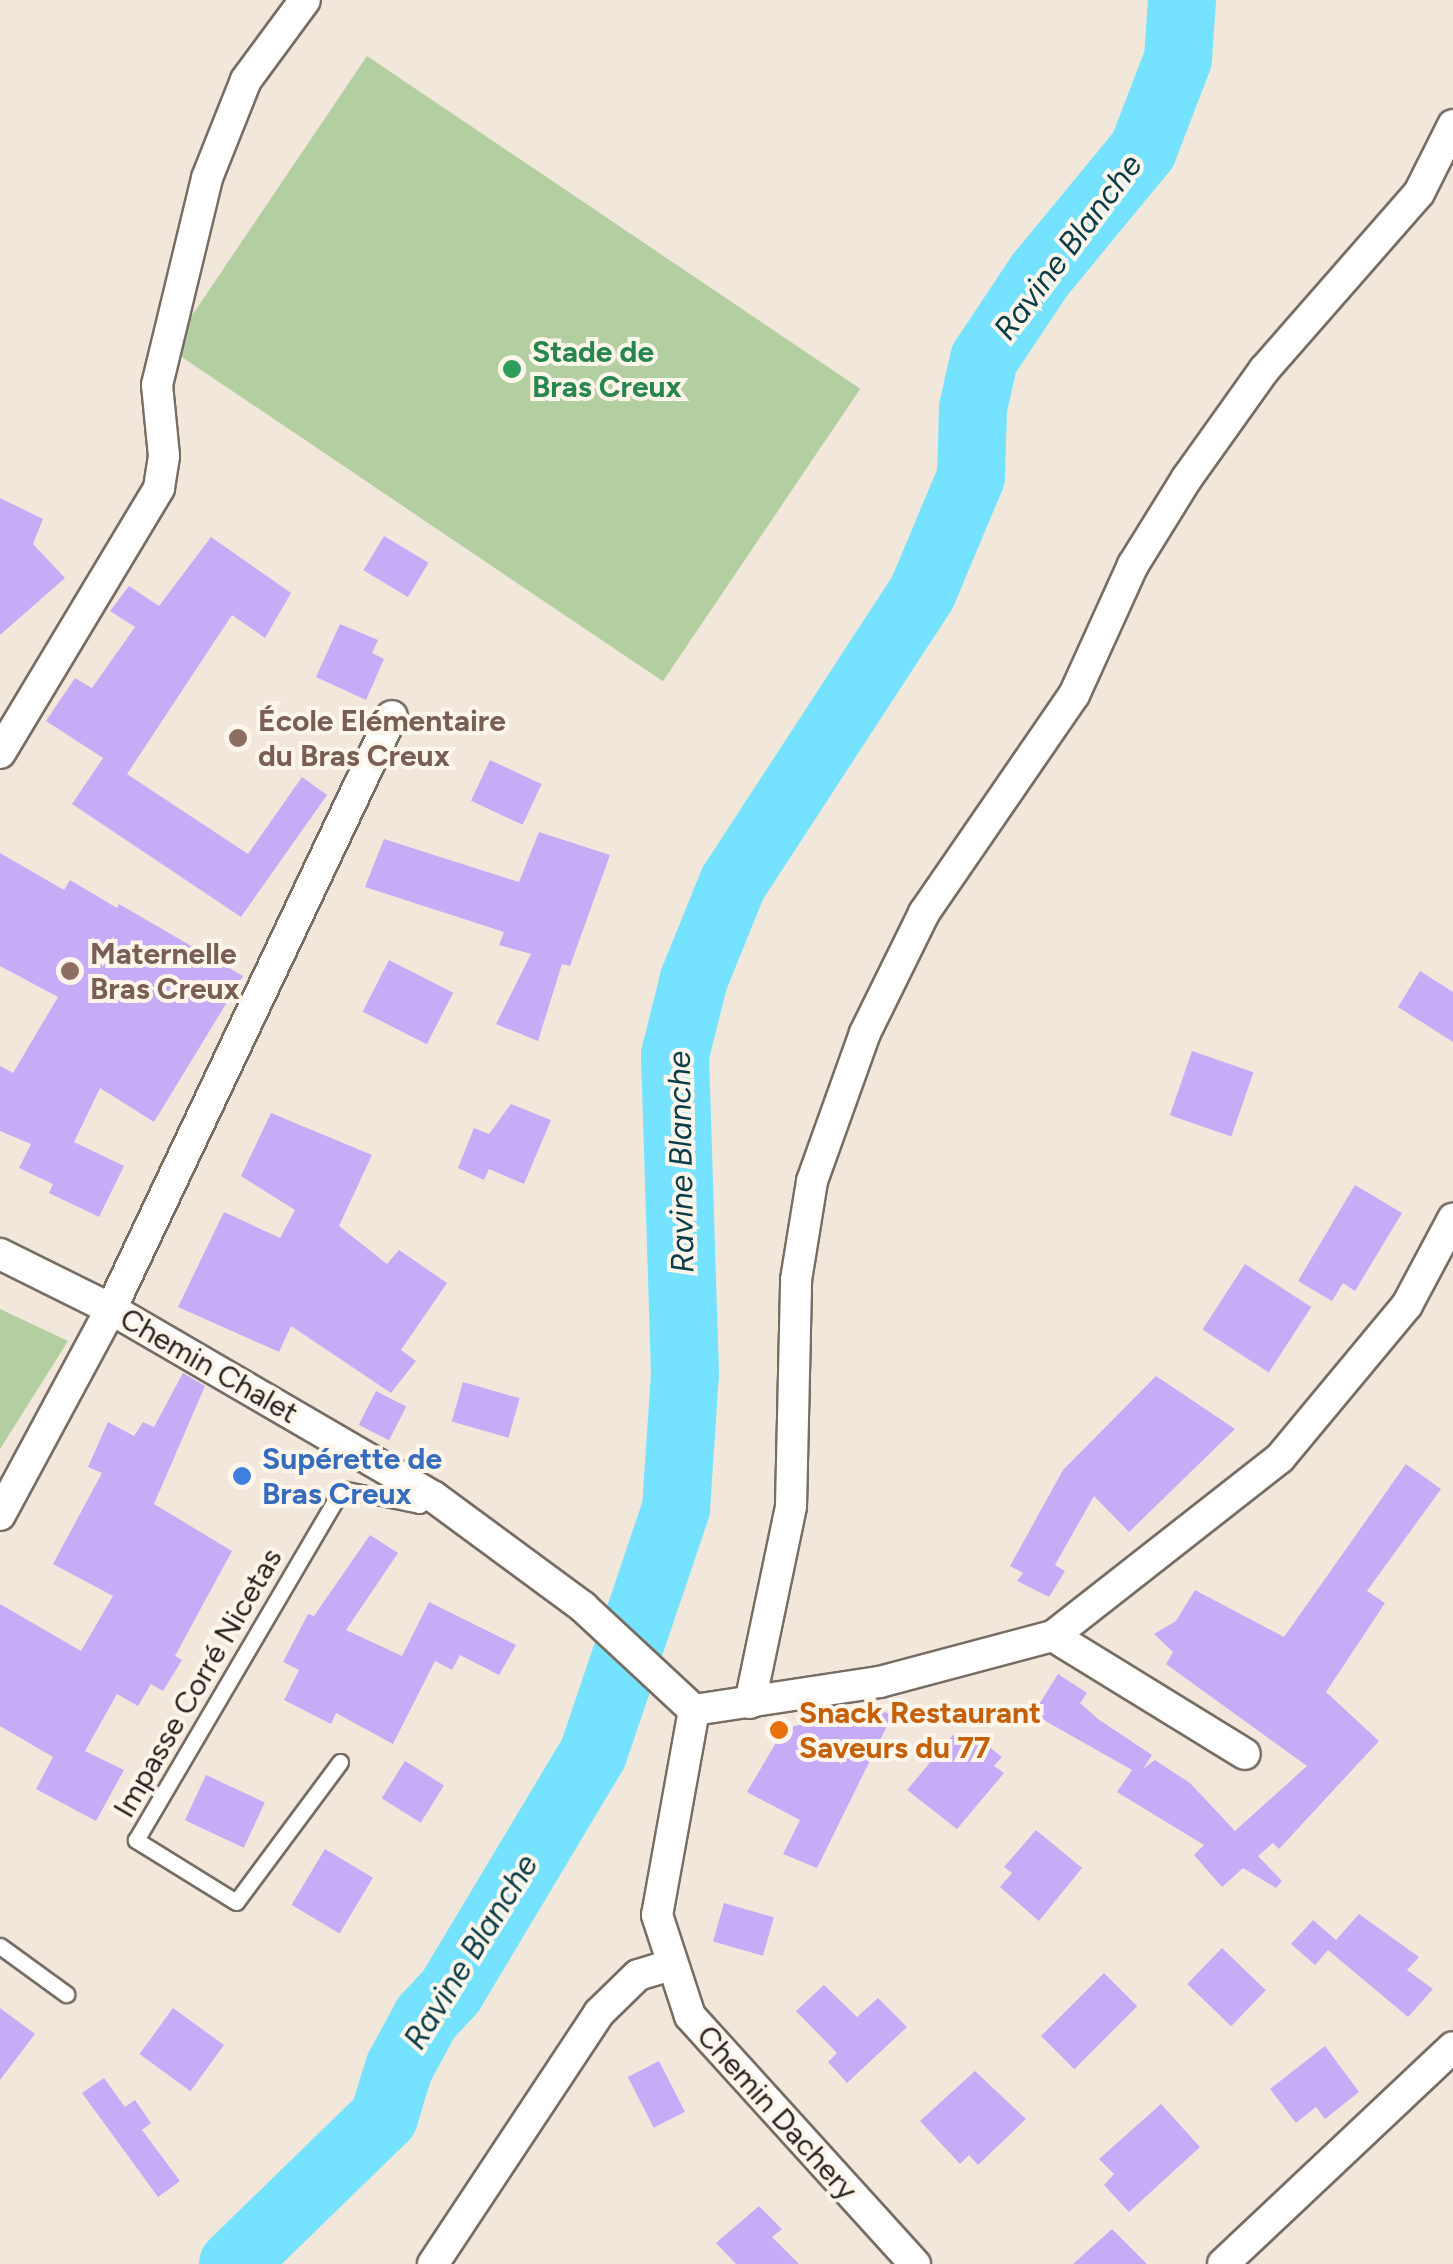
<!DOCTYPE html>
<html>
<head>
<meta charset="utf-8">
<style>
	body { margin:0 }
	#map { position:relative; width:1453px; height:2264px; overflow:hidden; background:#f2e7db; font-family:Figtree,sans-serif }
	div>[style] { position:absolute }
	.green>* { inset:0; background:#b3cea1; transform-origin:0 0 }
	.river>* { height:68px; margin:-34px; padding:0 34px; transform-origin:34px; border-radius:34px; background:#75e3ff }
	.building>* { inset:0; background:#c6acf7; transform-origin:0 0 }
	.roads { filter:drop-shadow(2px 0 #776d63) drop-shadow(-2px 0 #776d63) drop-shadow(0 2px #776d63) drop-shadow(0 -2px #776d63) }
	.lane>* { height:15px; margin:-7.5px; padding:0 7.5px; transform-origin:7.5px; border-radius:7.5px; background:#fff }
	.street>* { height:30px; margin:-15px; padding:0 15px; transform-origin:15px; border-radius:15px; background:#fff }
	.dots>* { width:28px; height:28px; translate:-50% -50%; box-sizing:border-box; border:5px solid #fef5eb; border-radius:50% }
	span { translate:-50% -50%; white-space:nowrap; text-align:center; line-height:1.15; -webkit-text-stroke:8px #fef5eb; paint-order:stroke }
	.leisure-label { font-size:30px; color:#27864d; font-weight:700 }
	.left { translate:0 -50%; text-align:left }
	.education-label { font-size:30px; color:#785e54; font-weight:700 }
	.street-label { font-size:30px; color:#27231e }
	.shop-label { font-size:30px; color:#366cbe; font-weight:700 }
	.food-label { font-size:30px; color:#c56008; font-weight:700 }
	.water-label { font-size:32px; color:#083d49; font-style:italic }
</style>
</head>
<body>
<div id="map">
	<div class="green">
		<div style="left:367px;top:56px;width:595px;height:353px;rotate:34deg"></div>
		<div style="clip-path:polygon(0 1309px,68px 1341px,0 1449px)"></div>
	</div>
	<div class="river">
		<div style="left:233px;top:2264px;width:211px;rotate:-44.2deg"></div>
		<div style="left:384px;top:2117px;width:51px;rotate:-73deg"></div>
		<div style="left:399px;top:2068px;width:57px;rotate:-61.6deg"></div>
		<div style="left:426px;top:2018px;width:37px;rotate:-47deg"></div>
		<div style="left:451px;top:1991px;width:276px;rotate:-59.1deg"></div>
		<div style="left:593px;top:1754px;width:259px;rotate:-71.3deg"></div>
		<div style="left:676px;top:1509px;width:135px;rotate:-86.2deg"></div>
		<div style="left:685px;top:1374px;width:319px;rotate:-91.8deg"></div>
		<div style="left:675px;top:1055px;width:78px;rotate:-76deg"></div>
		<div style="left:694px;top:979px;width:104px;rotate:-67.9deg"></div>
		<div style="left:733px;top:883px;width:348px;rotate:-56.9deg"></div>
		<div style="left:923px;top:591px;width:124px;rotate:-67.2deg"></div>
		<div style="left:971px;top:477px;width:69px;rotate:-88.3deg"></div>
		<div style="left:973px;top:408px;width:50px;rotate:-77.3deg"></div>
		<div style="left:984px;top:359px;width:101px;rotate:-56.3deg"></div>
		<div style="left:1040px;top:275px;width:162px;rotate:-50.5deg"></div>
		<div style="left:1143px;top:150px;width:97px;rotate:-69deg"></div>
		<div style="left:1178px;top:59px;width:59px;rotate:-86.1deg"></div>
	</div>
	<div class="building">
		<div style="clip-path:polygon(0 498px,43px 519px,33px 544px,65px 578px,0 635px)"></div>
		<div style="left:384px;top:536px;width:52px;height:40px;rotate:31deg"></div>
		<div style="clip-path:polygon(211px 537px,291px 593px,265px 638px,232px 615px,127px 774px,248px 854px,302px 777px,327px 795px,241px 917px,72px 804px,103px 758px,46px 721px,75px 678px,92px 688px,135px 627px,110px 611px,129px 586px,159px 606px)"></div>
		<div style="clip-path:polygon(340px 624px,378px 640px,372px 653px,384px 659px,366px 700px,316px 677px)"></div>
		<div style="left:490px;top:760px;width:57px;height:45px;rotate:25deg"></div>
		<div style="clip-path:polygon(539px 832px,610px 855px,570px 966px,562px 964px,538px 1041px,496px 1024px,531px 954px,499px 945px,504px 932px,365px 887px,384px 839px,519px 882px)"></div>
		<div style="clip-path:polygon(0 853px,64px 890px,70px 880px,117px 908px,119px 904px,243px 976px,154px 1122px,100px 1088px,74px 1142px,124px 1166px,99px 1217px,49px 1193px,53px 1184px,19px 1168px,31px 1144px,0 1131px,0 1066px,13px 1073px,58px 997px,0 966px)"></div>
		<div style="left:389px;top:960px;width:72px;height:58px;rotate:27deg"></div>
		<div style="clip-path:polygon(1420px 971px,1453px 992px,1453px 1042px,1398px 1007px)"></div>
		<div style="left:1192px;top:1051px;width:65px;height:68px;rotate:19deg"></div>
		<div style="clip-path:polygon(511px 1104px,551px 1120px,524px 1184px,489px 1169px,484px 1180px,458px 1168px,474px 1128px,489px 1134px)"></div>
		<div style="clip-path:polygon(271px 1113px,372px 1155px,339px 1226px,387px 1264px,399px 1250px,447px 1283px,401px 1350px,416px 1361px,391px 1393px,291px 1326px,279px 1352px,178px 1307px,224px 1212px,280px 1238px,295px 1210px,241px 1176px)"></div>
		<div style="clip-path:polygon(1355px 1185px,1402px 1213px,1355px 1291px,1343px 1283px,1332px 1301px,1298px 1281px)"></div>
		<div style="left:1245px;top:1264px;width:79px;height:78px;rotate:33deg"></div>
		<div style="clip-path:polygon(183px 1373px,205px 1386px,154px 1504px,232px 1551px,175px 1656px,182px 1660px,163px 1691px,151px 1684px,138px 1706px,117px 1694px,85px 1751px,124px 1770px,96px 1821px,36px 1789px,53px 1757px,0 1726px,0 1604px,81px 1651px,113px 1596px,53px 1564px,102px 1473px,88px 1467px,108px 1422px,134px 1436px,143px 1422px,154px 1427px)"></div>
		<div style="clip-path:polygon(1156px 1376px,1235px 1429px,1129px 1532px,1094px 1496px,1055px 1565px,1065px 1571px,1049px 1597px,1017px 1581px,1023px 1573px,1010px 1566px,1063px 1470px)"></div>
		<div style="left:463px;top:1382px;width:59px;height:41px;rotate:16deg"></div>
		<div style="left:376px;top:1391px;width:34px;height:38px;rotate:27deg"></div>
		<div style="clip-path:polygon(1406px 1464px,1441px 1489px,1367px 1591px,1385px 1603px,1326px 1692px,1379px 1741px,1279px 1849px,1273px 1843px,1258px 1856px,1282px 1881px,1276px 1888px,1243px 1868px,1222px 1887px,1194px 1855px,1204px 1845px,1117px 1792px,1132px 1770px,1033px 1714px,1058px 1674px,1087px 1693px,1080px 1703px,1098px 1719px,1152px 1755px,1143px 1769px,1155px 1760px,1190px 1783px,1235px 1831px,1307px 1766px,1166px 1664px,1173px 1652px,1154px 1634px,1176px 1621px,1195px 1590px,1284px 1637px)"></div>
		<div style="clip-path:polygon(370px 1535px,398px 1553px,346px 1630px,402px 1656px,429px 1602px,516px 1645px,499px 1675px,460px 1655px,452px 1670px,435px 1661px,393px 1744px,336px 1713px,331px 1724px,284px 1700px,299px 1670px,283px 1662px,308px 1614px,314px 1616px)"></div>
		<div style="clip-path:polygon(873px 1705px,892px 1716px,817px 1868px,783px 1854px,800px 1820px,747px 1792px,784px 1729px)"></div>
		<div style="clip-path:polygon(954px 1734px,966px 1743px,973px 1734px,1002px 1757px,994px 1766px,1004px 1773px,957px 1829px,907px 1790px)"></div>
		<div style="left:405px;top:1761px;width:46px;height:44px;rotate:32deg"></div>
		<div style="left:206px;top:1775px;width:65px;height:50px;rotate:25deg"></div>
		<div style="clip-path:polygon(1036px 1830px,1082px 1868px,1039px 1921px,1000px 1887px,1012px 1873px,1004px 1867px)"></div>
		<div style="left:325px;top:1849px;width:56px;height:65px;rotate:31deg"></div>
		<div style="left:724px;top:1903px;width:52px;height:40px;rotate:16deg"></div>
		<div style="clip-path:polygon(1359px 1914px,1419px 1957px,1407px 1970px,1433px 1989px,1408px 2017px,1328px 1950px,1315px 1965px,1291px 1944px,1313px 1920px,1336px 1940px)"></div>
		<div style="left:1222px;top:1948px;width:61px;height:50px;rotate:44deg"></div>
		<div style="left:1104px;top:1973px;width:47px;height:89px;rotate:45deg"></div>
		<div style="clip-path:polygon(824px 1985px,857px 2017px,878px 1998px,907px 2027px,847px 2083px,828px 2062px,837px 2053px,796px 2011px)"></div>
		<div style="clip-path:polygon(0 2008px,35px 2034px,0 2080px)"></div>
		<div style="left:173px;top:2008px;width:63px;height:57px;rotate:36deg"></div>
		<div style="clip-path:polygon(1325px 2046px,1359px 2092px,1325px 2119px,1316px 2107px,1296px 2123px,1270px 2089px)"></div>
		<div style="left:659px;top:2061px;width:57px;height:35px;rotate:63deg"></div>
		<div style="clip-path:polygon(975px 2071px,1026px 2119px,978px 2165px,969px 2155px,960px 2164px,920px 2121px)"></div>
		<div style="clip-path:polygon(104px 2078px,125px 2107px,135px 2100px,151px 2123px,142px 2130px,180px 2181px,158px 2197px,82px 2093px)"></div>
		<div style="clip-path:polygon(1161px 2104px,1200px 2147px,1129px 2212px,1104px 2185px,1114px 2174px,1099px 2159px)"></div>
		<div style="clip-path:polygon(759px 2206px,782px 2229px,772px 2237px,799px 2264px,736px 2264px,716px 2243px)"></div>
		<div style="clip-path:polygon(1112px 2229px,1147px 2264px,1073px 2264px)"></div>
	</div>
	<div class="roads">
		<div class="lane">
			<div style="left:340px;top:1762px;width:174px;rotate:126.6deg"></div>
			<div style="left:236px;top:1902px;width:118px;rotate:-148.2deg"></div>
			<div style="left:136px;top:1840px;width:407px;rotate:-59.6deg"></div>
			<div style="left:342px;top:1489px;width:79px;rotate:11.7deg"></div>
			<div style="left:419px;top:1505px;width:17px;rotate:-28deg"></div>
			<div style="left:0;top:1946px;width:82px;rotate:36deg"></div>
		</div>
		<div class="street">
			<div style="left:0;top:753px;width:309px;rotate:-59deg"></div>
			<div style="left:159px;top:488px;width:32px;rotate:-81deg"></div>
			<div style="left:164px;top:456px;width:71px;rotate:-95.6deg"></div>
			<div style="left:157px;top:385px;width:213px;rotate:-76.4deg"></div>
			<div style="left:207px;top:178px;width:105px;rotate:-68.3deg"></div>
			<div style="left:246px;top:80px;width:99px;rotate:-53.6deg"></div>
			<div style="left:0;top:1254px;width:124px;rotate:26.4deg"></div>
			<div style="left:111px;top:1309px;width:374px;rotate:30.2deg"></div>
			<div style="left:434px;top:1497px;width:185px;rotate:36.4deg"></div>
			<div style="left:583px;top:1607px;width:151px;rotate:42.9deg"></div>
			<div style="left:0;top:1515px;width:234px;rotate:-61.7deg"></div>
			<div style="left:111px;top:1309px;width:656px;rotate:-64.65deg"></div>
			<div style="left:1053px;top:1636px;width:225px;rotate:31.6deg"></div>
			<div style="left:750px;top:1703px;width:201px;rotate:-78.2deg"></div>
			<div style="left:791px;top:1506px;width:226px;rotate:-88.7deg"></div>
			<div style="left:796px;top:1280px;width:100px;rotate:-80.8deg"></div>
			<div style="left:812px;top:1181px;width:157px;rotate:-70.3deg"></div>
			<div style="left:865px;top:1033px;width:134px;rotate:-63.8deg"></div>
			<div style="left:924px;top:913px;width:265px;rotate:-55.5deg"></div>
			<div style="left:1074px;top:695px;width:143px;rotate:-65.6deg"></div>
			<div style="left:1133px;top:565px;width:102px;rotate:-58.2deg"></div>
			<div style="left:1187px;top:478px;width:133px;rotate:-54.5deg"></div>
			<div style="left:1264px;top:370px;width:235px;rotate:-48.8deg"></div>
			<div style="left:1419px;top:193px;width:76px;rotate:-63.4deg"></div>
			<div style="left:694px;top:1710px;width:188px;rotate:-8.6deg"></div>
			<div style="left:880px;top:1682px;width:179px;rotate:-14.9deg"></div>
			<div style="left:1053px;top:1636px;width:288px;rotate:-38.1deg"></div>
			<div style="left:1280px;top:1458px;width:199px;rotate:-50.3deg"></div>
			<div style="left:1407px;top:1305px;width:98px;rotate:-61.9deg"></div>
			<div style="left:694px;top:1710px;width:208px;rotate:100.2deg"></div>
			<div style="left:657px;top:1915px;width:106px;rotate:71.9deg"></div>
			<div style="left:690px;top:2016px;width:335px;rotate:47.8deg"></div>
			<div style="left:433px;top:2264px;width:301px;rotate:-56.5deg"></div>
			<div style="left:599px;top:2013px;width:54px;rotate:-44.3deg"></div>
			<div style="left:638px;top:1975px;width:34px;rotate:-17deg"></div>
			<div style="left:1223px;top:2264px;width:316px;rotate:-43.3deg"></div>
		</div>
	</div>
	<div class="dots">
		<div style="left:512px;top:369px;background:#2e9e5b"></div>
		<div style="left:238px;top:738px;background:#8d6e63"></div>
		<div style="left:70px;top:971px;background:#8d6e63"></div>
		<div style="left:242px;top:1476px;background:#3f7fe0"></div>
		<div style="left:779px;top:1730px;background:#e8710a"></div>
	</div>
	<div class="leisure-label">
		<span class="left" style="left:532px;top:369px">Stade de<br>Bras Creux</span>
	</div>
	<div class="education-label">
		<span class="left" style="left:258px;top:738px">École Elémentaire<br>du Bras Creux</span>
		<span class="left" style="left:90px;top:971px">Maternelle<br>Bras Creux</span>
	</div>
	<div class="street-label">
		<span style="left:209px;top:1366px;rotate:30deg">Chemin Chalet</span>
		<span style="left:198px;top:1683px;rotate:-60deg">Impasse Corré Nicetas</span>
		<span style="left:777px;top:2113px;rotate:48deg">Chemin Dachery</span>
	</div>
	<div class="shop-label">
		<span class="left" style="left:262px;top:1476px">Supérette de<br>Bras Creux</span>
	</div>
	<div class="food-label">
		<span class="left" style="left:799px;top:1730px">Snack Restaurant<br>Saveurs du 77</span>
	</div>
	<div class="water-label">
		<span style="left:1068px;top:247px;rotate:-53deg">Ravine Blanche</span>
		<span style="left:681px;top:1162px;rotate:-91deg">Ravine Blanche</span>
		<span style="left:471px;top:1952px;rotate:-58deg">Ravine Blanche</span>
	</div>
</div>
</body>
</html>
